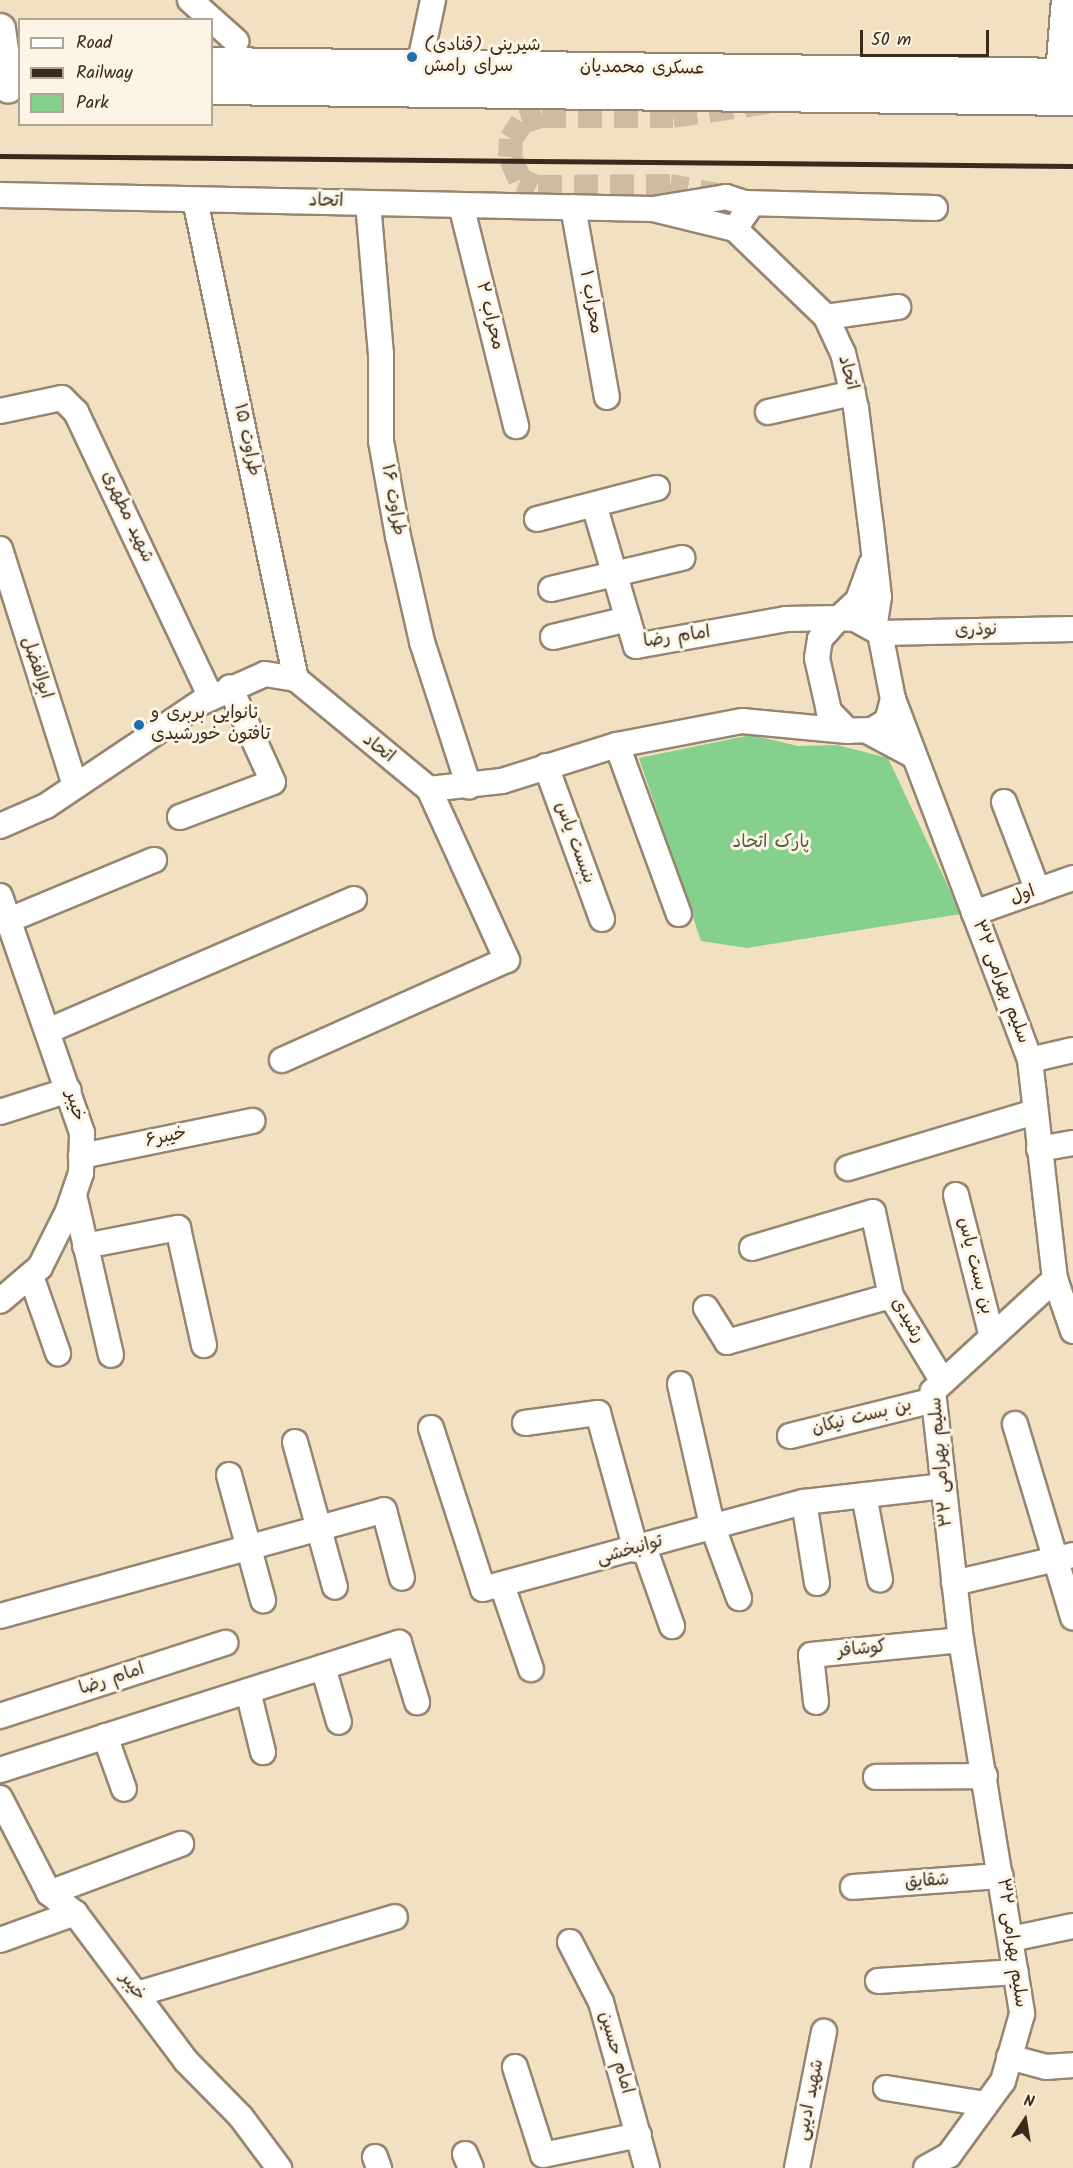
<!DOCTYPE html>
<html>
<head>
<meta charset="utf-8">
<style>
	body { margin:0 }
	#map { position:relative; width:1073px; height:2168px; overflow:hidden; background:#f2e0c2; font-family:Kalam,"Playpen Sans Arabic",sans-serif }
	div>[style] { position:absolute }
	.green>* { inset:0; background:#85d08d }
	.minor-tunnel>* { height:24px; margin-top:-12px; transform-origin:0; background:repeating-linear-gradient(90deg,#cdbca1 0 24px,transparent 0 36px) }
	.roads { filter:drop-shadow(2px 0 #968570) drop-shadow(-2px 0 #968570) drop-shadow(0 2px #968570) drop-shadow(0 -2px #968570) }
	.minor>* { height:24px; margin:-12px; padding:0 12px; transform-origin:12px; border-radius:12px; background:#fff }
	.major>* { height:30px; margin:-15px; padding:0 15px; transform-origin:15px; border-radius:15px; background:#fff }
	.rail>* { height:4.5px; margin:-2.25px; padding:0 2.25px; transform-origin:2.25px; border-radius:2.25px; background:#3b2a1e }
	.dots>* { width:16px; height:16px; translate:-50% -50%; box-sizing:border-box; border:3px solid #fcf5e5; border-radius:50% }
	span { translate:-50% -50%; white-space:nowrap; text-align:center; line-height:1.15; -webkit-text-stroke:6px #fcf5e5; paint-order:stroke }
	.poi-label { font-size:18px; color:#3b2a1e }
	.left { translate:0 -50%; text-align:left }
	.street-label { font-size:18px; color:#3b2a1e }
	.park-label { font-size:18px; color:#515c3f }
	.legend { position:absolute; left:18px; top:18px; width:195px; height:108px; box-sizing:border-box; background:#fcf5e5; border:2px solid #afa495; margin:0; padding:8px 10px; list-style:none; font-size:18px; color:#3b2a1e }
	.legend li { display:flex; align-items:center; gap:12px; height:30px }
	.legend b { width:30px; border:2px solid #afa495 }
	.north { position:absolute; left:995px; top:2090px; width:60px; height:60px; -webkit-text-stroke:4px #fcf5e5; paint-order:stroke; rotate:12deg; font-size:16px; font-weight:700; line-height:24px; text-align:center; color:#3b2a1e }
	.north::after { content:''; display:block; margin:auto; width:21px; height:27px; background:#3b2a1e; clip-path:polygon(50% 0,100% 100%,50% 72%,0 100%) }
	.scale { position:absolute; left:860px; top:30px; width:129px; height:27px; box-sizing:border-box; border:3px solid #3b2a1e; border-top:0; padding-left:8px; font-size:18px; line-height:21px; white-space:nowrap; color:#3b2a1e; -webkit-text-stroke:4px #fcf5e5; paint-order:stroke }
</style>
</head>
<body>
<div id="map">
	<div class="green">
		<div style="clip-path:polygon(751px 735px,798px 746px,837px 745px,888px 758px,961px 914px,747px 948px,701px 941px,639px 758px)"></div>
	</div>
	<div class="minor-tunnel">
		<div style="left:723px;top:196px;width:54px;rotate:-169.3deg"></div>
		<div style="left:670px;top:186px;width:134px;rotate:179.6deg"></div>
		<div style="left:536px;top:187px;width:17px;rotate:-156deg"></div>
		<div style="left:520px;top:180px;width:25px;rotate:-113deg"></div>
		<div style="left:510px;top:157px;width:18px;rotate:-87deg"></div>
		<div style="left:511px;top:139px;width:20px;rotate:-57deg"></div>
		<div style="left:522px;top:122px;width:21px;rotate:-17deg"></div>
		<div style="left:542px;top:116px;width:131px"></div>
		<div style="left:673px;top:116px;width:96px;rotate:-8.4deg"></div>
	</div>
	<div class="roads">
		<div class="minor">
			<div style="left:190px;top:0;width:62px;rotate:41.7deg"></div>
			<div style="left:419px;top:66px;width:67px;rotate:-78deg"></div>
			<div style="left:0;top:195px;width:653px;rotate:1.23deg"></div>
			<div style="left:653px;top:209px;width:74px;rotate:-9.3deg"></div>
			<div style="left:726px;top:197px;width:20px;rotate:18deg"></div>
			<div style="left:745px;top:203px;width:8px;rotate:76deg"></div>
			<div style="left:747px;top:211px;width:22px;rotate:124deg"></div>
			<div style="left:735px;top:229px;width:84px;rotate:-166.3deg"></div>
			<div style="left:195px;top:200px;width:490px;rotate:78.1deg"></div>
			<div style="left:368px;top:203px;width:152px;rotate:85.1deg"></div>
			<div style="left:381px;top:354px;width:87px;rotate:90deg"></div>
			<div style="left:381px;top:441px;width:97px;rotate:79.9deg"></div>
			<div style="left:398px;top:536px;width:109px;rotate:77.2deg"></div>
			<div style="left:422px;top:642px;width:152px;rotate:72deg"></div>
			<div style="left:745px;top:203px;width:190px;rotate:1.5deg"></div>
			<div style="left:461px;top:205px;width:228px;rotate:76deg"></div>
			<div style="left:573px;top:207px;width:193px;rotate:79.9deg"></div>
			<div style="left:735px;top:229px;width:127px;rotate:44deg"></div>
			<div style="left:826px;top:317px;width:40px;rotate:65deg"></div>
			<div style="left:843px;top:353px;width:57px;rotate:76.7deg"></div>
			<div style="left:856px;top:408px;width:119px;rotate:82.8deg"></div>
			<div style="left:871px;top:526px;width:71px;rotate:83.6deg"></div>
			<div style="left:879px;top:597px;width:32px;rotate:99deg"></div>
			<div style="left:826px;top:317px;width:73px;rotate:-7.9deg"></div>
			<div style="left:0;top:411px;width:63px;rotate:-11.8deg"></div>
			<div style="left:62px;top:398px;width:20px;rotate:45deg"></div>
			<div style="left:76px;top:412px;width:315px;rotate:64.7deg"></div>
			<div style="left:768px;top:412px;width:87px;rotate:-12.6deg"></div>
			<div style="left:595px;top:508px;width:144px;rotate:73.5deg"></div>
			<div style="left:636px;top:646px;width:152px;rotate:-10.2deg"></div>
			<div style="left:786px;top:619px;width:53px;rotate:-1.1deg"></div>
			<div style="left:839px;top:618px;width:26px;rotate:-43deg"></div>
			<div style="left:858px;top:600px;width:38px;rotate:-70deg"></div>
			<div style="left:537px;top:519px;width:124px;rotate:-14.5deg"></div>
			<div style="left:0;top:549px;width:249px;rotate:72.4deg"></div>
			<div style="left:551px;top:589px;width:135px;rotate:-13.3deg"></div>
			<div style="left:839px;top:618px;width:16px;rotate:4deg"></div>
			<div style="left:855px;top:619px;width:29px;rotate:29deg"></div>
			<div style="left:880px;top:633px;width:67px;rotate:78.9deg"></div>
			<div style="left:893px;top:699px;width:23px;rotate:105deg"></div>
			<div style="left:887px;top:721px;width:17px;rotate:149deg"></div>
			<div style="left:872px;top:730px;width:24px;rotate:178deg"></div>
			<div style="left:848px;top:731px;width:28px;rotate:-134deg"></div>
			<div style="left:829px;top:711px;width:54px;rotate:-102.8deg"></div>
			<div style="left:817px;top:658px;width:19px;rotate:-81deg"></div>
			<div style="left:820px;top:639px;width:28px;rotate:-48deg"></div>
			<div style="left:880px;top:633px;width:193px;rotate:-1.2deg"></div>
			<div style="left:553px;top:637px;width:77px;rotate:-13.5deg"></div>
			<div style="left:893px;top:699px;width:386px;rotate:69.2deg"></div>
			<div style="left:1030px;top:1060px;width:220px;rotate:83.5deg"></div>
			<div style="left:1055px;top:1279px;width:166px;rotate:137.4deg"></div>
			<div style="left:933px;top:1391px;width:251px;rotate:83.6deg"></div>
			<div style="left:961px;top:1640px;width:379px;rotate:80.7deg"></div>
			<div style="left:1022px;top:2014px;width:70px;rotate:105.8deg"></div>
			<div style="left:1003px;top:2081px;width:92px;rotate:126.1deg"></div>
			<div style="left:949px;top:2155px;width:26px;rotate:151deg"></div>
			<div style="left:867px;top:731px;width:53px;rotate:28deg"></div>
			<div style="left:617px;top:745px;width:180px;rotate:69.9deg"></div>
			<div style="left:546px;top:766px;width:163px;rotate:69.9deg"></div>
			<div style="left:1004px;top:802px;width:95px;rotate:69.1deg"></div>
			<div style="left:180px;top:817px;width:99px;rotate:-20.6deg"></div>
			<div style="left:273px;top:782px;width:104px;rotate:-114.4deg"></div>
			<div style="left:0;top:826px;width:50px;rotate:-23.5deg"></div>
			<div style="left:46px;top:806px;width:185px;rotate:-33.8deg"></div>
			<div style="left:200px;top:703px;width:71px;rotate:-24deg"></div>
			<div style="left:265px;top:674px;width:31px;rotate:9deg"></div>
			<div style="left:296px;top:679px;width:173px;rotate:39.6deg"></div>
			<div style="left:429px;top:789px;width:73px;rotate:-6.3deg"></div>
			<div style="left:502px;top:781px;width:121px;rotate:-17.4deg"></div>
			<div style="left:617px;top:745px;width:127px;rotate:-10.9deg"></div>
			<div style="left:742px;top:721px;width:106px;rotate:5.4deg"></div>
			<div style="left:0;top:896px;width:251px;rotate:70.9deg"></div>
			<div style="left:82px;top:1133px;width:40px;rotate:91.4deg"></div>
			<div style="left:81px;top:1173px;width:40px;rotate:108.9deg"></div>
			<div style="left:68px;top:1211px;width:63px;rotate:116.6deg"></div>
			<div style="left:40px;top:1267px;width:52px;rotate:139.6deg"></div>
			<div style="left:974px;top:913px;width:105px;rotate:-19.5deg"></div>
			<div style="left:9px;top:920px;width:157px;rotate:-22.5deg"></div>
			<div style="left:50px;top:1030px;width:331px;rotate:-23.3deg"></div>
			<div style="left:282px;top:1060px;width:246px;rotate:-24deg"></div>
			<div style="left:507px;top:960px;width:188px;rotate:-114.5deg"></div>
			<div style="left:1030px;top:1060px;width:44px;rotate:-13.1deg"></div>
			<div style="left:0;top:1112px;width:72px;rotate:-17.7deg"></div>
			<div style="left:1039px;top:1149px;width:35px;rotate:-10deg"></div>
			<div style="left:81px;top:1156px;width:175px;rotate:-11.6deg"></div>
			<div style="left:848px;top:1168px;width:195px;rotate:-16.7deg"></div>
			<div style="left:74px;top:1195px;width:164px;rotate:77deg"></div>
			<div style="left:956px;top:1195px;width:146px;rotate:75.8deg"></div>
			<div style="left:85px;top:1246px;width:95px;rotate:-11deg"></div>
			<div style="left:178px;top:1228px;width:120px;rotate:77.5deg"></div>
			<div style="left:752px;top:1248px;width:126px;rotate:-16.6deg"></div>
			<div style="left:873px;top:1212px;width:86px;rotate:77.9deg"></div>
			<div style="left:891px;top:1296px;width:100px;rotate:58.8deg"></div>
			<div style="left:31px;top:1276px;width:82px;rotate:70.7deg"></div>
			<div style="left:1055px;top:1279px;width:55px;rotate:70.9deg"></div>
			<div style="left:706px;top:1308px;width:40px;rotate:58deg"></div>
			<div style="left:727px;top:1342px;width:170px;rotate:-15.7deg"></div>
			<div style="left:680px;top:1384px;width:145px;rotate:77.2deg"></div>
			<div style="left:712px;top:1525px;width:78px;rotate:69.7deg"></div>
			<div style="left:525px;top:1423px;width:74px;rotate:-7.8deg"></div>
			<div style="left:598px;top:1413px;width:142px;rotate:74.5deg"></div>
			<div style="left:1015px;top:1424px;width:202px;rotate:73.3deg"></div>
			<div style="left:431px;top:1428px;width:169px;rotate:72.1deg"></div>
			<div style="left:483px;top:1589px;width:333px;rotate:-15.2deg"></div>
			<div style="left:804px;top:1502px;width:141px;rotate:-6.5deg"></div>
			<div style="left:790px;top:1436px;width:148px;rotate:-14deg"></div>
			<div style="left:295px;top:1442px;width:150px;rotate:74.6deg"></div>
			<div style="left:229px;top:1475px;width:130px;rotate:74.8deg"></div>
			<div style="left:864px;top:1495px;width:86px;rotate:79.3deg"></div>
			<div style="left:804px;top:1502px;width:82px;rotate:80.9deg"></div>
			<div style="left:644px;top:1547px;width:84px;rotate:70.5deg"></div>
			<div style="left:954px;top:1583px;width:122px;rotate:-13.2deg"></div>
			<div style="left:502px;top:1585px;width:89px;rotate:71deg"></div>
			<div style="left:0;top:1616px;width:398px;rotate:-15.4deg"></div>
			<div style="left:384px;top:1510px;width:70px;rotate:75.2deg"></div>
			<div style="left:323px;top:1667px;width:57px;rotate:73.8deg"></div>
			<div style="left:248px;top:1691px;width:63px;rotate:76.2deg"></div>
			<div style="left:816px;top:1702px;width:47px;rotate:-96.1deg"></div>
			<div style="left:811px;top:1655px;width:151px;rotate:-5.7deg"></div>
			<div style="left:0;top:1716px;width:237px;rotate:-18deg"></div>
			<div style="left:105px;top:1736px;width:56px;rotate:70.3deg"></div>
			<div style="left:0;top:1770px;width:419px;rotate:-17.7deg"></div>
			<div style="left:399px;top:1643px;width:62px;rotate:73deg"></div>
			<div style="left:876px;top:1777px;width:109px;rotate:-0.5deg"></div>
			<div style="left:0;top:1798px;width:107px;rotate:62.7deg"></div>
			<div style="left:49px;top:1893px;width:33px;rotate:38deg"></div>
			<div style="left:75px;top:1913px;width:185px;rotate:53.1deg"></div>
			<div style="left:186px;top:2061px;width:78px;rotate:45.5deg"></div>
			<div style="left:241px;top:2117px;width:64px;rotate:53.3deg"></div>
			<div style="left:853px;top:1887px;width:148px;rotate:-4.3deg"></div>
			<div style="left:49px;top:1893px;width:141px;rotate:-20.4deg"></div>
			<div style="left:1011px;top:1939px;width:63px;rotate:-11.8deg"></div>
			<div style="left:0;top:1940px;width:80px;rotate:-19.8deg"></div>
			<div style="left:570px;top:1942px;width:68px;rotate:62.7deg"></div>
			<div style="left:601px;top:2002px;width:172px;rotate:74.5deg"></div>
			<div style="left:878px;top:1981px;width:138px;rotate:-3.7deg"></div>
			<div style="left:137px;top:1994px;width:269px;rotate:-16.6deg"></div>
			<div style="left:1009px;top:2057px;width:38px;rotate:15deg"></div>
			<div style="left:1046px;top:2067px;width:27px;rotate:-4deg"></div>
			<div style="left:515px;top:2067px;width:92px;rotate:72.3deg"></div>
			<div style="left:543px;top:2155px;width:98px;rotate:-11.8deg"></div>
			<div style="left:886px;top:2088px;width:101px;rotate:9.1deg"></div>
			<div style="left:465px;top:2154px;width:15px;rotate:67deg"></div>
			<div style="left:375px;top:2157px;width:12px;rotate:70deg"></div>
			<div style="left:797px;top:2168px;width:139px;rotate:-78.8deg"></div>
		</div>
		<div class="major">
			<div style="left:0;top:29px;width:59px;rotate:82.1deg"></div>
			<div style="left:212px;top:63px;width:861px;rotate:0.73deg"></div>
			<div style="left:1061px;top:74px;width:74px;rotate:-85.4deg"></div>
			<div style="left:212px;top:89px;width:861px;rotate:0.73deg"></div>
		</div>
	</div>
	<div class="rail">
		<div style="left:0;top:156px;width:1073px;rotate:0.53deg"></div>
	</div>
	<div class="dots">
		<div style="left:412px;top:57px;background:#1f6fb2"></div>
		<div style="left:139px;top:725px;background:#1f6fb2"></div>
	</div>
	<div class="poi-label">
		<span class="left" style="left:424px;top:57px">(قنادی) شیرینی<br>سرای رامش</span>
		<span class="left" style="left:151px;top:725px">نانوایی بربری و<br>تافتون خورشیدی</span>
	</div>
	<div class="street-label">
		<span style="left:642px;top:69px;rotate:1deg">عسکری محمدیان</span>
		<span style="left:326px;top:202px;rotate:1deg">اتحاد</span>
		<span style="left:590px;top:302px;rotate:80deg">محراب ۱</span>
		<span style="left:489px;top:316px;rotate:76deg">محراب ۲</span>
		<span style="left:847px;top:373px;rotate:75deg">اتحاد</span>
		<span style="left:246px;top:440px;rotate:78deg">طراوت ۱۵</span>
		<span style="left:392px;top:500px;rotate:80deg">طراوت ۱۶</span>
		<span style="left:127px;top:517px;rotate:65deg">شهید مطهری</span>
		<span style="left:976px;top:631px;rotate:-1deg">نوذری</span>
		<span style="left:677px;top:638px;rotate:-8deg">امام رضا</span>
		<span style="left:36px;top:668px;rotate:72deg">ابوالفضل</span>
		<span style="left:378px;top:749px;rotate:38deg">اتحاد</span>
		<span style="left:574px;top:843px;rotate:70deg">بنبست یاس</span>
		<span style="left:1023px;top:896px;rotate:-20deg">اول</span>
		<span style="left:1000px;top:982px;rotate:69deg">سلیم بهرامی ۳۲</span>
		<span style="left:74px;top:1106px;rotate:74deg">خیبر</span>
		<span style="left:166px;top:1138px;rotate:-12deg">خیبر۶</span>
		<span style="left:974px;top:1266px;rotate:76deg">بن بست یاس</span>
		<span style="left:907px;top:1321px;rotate:60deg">رشیدی</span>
		<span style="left:862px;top:1418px;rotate:-14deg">بن بست نیکان</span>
		<span style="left:942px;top:1462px;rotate:-95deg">سلیم بهرامی ۳۲</span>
		<span style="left:630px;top:1551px;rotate:-16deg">توانبخشی</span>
		<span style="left:862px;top:1650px;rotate:-6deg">کوشافر</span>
		<span style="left:112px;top:1680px;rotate:-18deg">امام رضا</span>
		<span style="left:927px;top:1882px;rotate:-4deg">شقایق</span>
		<span style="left:1011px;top:1943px;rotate:82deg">سلیم بهرامی ۳۲</span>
		<span style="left:132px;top:1987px;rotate:53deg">خیبر</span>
		<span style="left:615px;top:2053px;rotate:74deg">امام حسین</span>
		<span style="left:811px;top:2100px;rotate:-79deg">شهید ادیبی</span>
	</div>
	<div class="park-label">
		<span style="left:771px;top:843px">پارک اتحاد</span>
	</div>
	<ul class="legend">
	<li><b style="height:8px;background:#fff"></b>Road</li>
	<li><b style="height:8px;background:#3b2a1e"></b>Railway</li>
	<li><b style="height:16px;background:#85d08d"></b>Park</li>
	</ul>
	<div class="north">N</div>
	<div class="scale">50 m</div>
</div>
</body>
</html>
